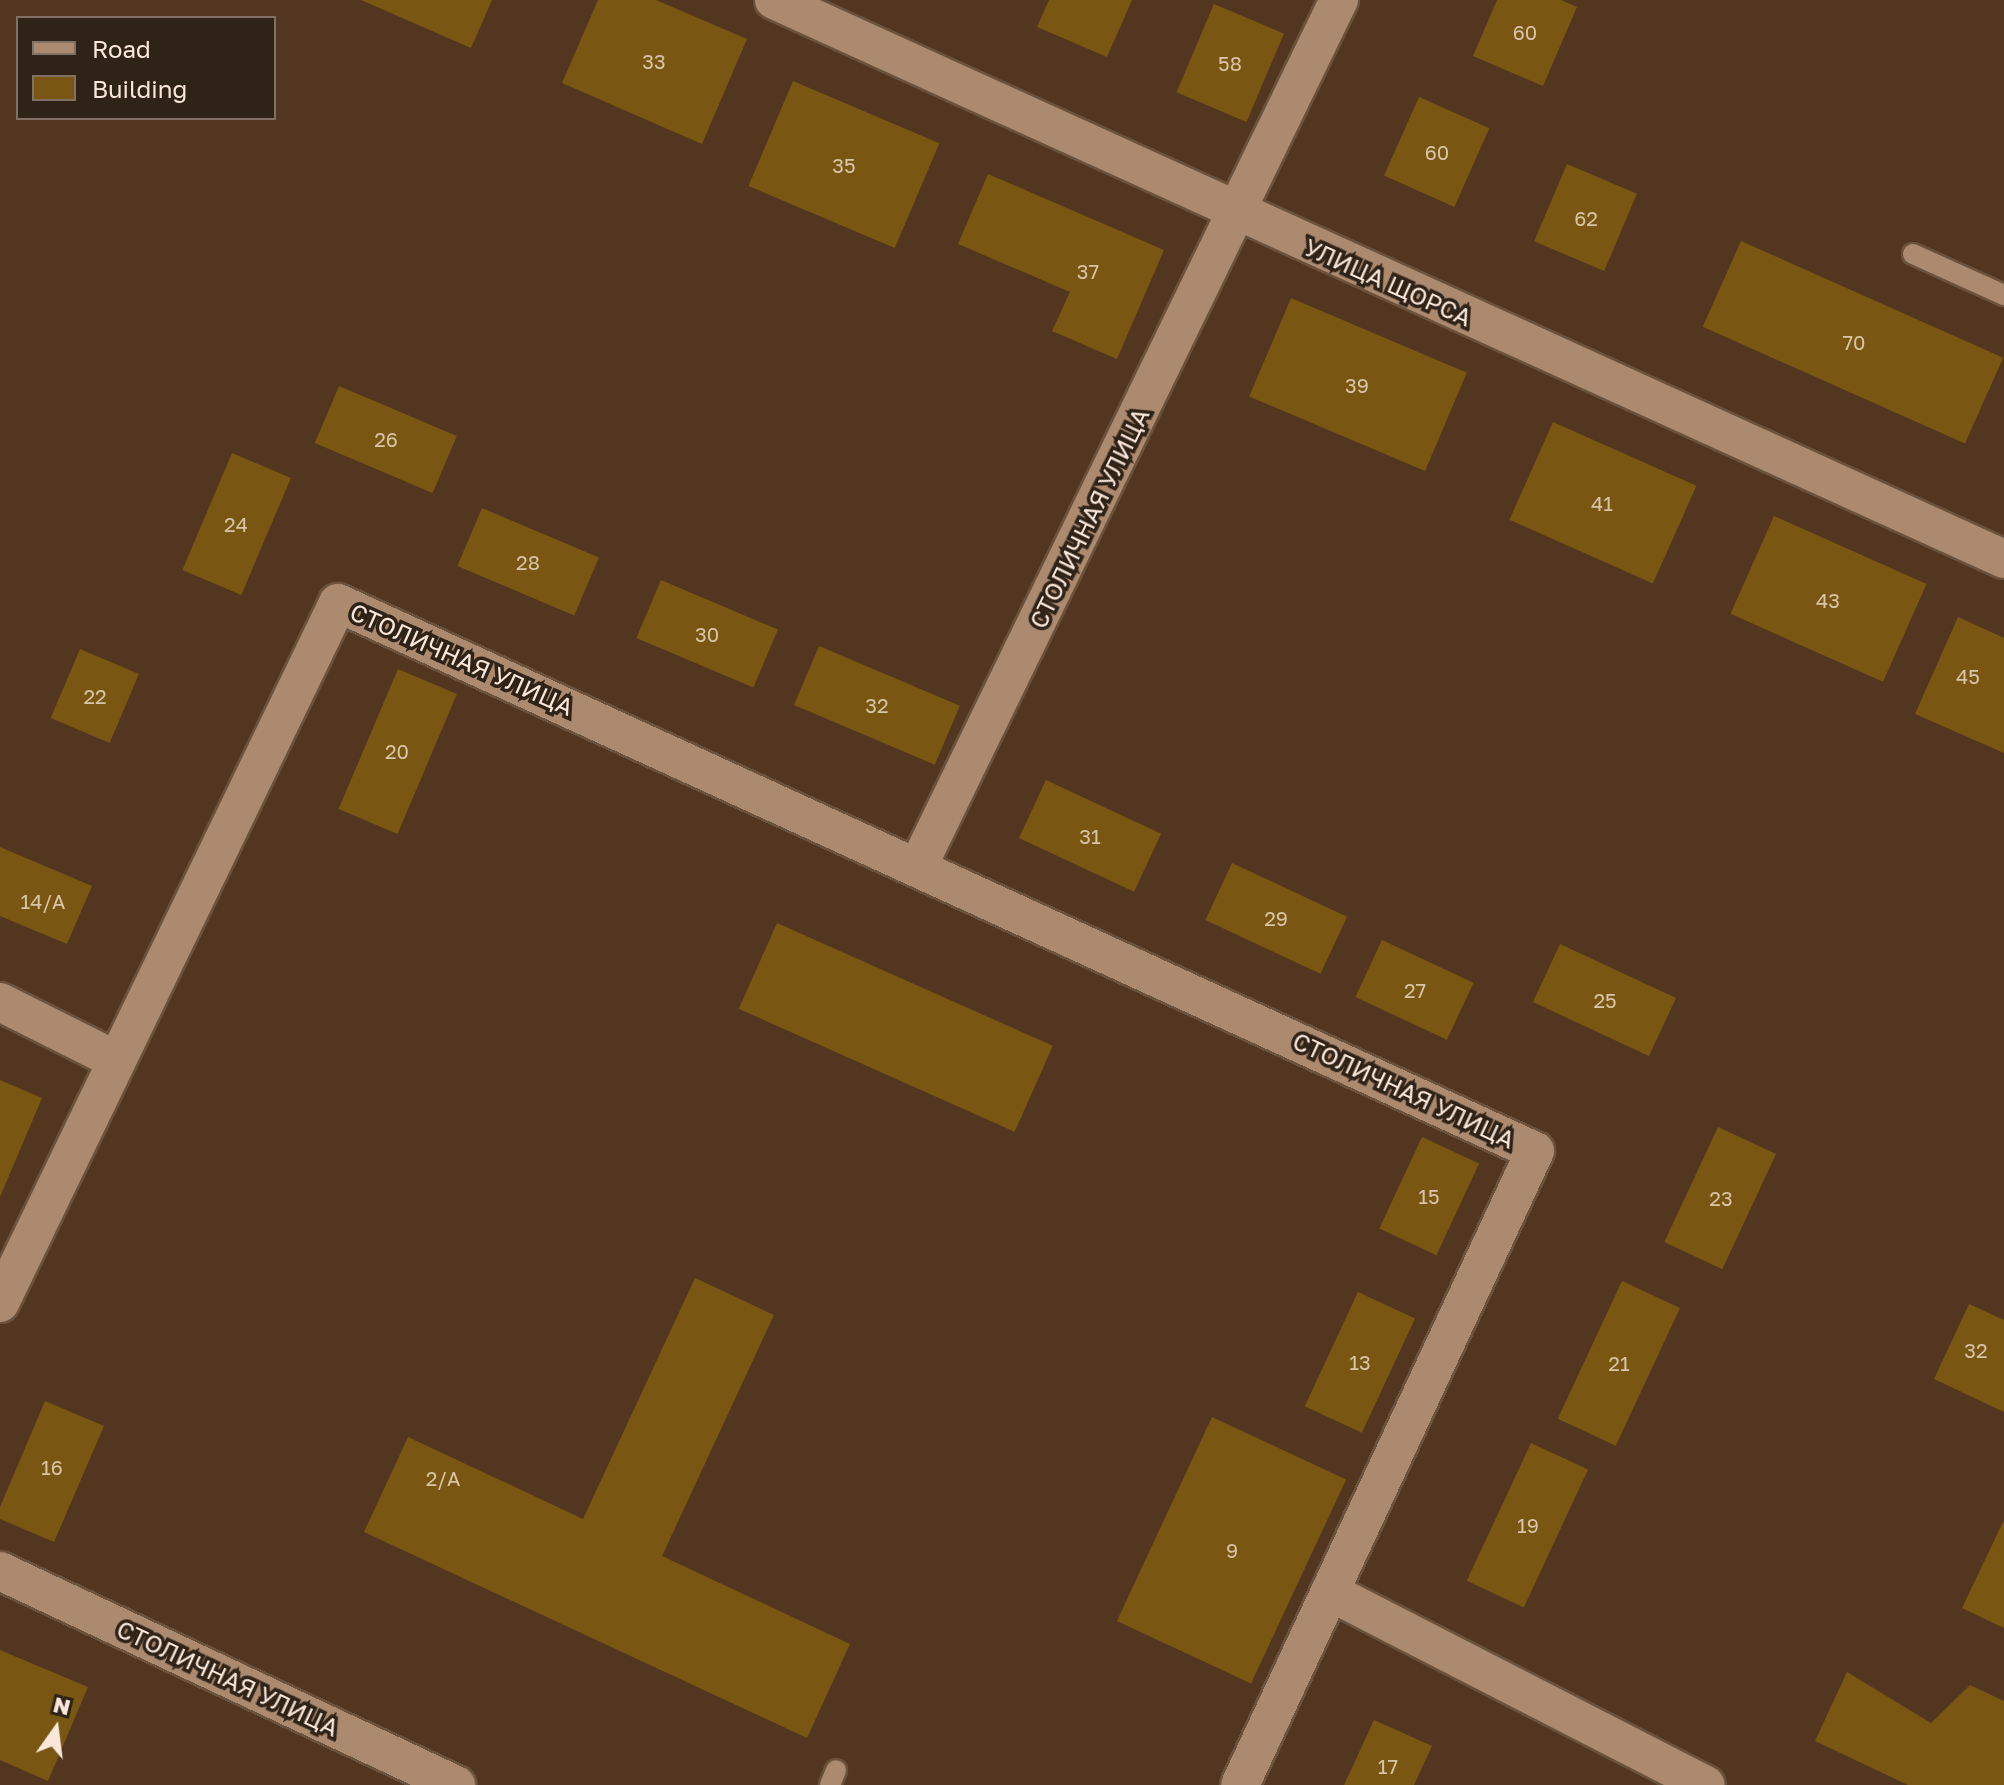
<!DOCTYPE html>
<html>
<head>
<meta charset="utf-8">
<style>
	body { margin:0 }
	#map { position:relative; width:2004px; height:1785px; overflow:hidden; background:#53361f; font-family:"Golos Text",sans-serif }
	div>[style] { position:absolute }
	.building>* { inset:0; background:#795611; transform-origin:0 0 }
	.roads { filter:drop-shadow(2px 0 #6b523c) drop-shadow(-2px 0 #6b523c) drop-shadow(0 2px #6b523c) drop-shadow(0 -2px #6b523c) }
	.lane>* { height:20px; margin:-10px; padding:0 10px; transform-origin:10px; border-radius:10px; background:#ab8a70 }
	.street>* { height:38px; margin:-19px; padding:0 19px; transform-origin:19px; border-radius:19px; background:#ab8a70 }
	span { translate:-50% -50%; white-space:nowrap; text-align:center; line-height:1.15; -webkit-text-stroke:7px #2f2217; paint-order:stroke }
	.number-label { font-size:20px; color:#dac4a8 }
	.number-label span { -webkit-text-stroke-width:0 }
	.street-label { font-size:24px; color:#fbe8da }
	.legend { position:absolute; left:16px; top:16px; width:260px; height:104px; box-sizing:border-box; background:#2f2217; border:2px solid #817165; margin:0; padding:10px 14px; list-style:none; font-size:24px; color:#fbe8da }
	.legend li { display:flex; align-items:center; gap:16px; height:40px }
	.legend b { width:40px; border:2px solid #817165 }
	.north { position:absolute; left:16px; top:1689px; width:80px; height:80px; -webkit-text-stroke:6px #2f2217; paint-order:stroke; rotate:14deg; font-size:22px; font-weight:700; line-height:32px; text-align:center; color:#fbe8da }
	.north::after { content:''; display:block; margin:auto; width:28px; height:36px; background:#fbe8da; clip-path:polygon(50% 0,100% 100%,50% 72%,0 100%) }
</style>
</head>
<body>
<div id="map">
	<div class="building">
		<div style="clip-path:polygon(361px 0,492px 0,471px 48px)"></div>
		<div style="clip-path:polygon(598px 0,656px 0,747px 39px,702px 144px,562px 83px)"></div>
		<div style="clip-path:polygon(1049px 0,1132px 0,1107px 57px,1037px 27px)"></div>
		<div style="clip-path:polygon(1497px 0,1561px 0,1577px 7px,1543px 86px,1473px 56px)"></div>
		<div style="left:1214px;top:4px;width:76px;height:96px;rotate:23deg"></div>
		<div style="left:793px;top:81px;width:159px;height:114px;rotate:23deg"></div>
		<div style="left:1419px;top:97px;width:77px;height:86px;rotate:24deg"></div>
		<div style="left:1567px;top:164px;width:76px;height:84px;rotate:23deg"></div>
		<div style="clip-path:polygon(988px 174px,1164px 250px,1117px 359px,1052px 331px,1070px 292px,958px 244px)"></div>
		<div style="left:1741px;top:241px;width:287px;height:94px;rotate:24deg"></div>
		<div style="left:1291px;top:298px;width:191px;height:107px;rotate:23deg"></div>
		<div style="left:339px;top:386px;width:128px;height:62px;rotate:23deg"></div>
		<div style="left:1553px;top:422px;width:157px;height:107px;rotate:24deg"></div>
		<div style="left:232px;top:453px;width:64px;height:127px;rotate:23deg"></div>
		<div style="left:482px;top:508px;width:127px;height:63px;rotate:23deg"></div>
		<div style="left:1774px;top:516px;width:167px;height:107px;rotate:24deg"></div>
		<div style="left:661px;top:580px;width:127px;height:63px;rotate:23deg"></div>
		<div style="clip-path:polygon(1958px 617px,2004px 638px,2004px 753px,1915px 714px)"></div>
		<div style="left:819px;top:646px;width:153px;height:64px;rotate:23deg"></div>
		<div style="left:80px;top:649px;width:64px;height:75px;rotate:23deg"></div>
		<div style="left:398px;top:669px;width:64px;height:152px;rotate:23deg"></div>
		<div style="left:1046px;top:780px;width:127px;height:64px;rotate:25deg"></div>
		<div style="clip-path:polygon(0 847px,92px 886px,67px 944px,0 916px)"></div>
		<div style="left:1232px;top:863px;width:127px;height:63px;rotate:25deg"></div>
		<div style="left:777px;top:923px;width:302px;height:94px;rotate:24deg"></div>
		<div style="left:1382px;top:940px;width:101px;height:63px;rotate:25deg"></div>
		<div style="left:1560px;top:944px;width:128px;height:64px;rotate:25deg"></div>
		<div style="clip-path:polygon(0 1080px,42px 1098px,0 1197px)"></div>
		<div style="left:1718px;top:1127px;width:64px;height:127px;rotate:25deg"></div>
		<div style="left:1422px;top:1137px;width:63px;height:101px;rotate:25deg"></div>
		<div style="clip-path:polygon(695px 1278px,774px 1315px,662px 1556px,850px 1644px,807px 1738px,364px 1532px,408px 1437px,583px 1519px)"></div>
		<div style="left:1622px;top:1281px;width:64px;height:152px;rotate:25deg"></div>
		<div style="left:1358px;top:1292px;width:63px;height:126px;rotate:25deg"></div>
		<div style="clip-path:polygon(1969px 1304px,2004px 1320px,2004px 1412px,1934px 1379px)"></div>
		<div style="clip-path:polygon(45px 1401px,104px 1426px,54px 1542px,0 1519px,0 1507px)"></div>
		<div style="left:1212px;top:1417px;width:148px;height:225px;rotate:25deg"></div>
		<div style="left:1531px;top:1443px;width:63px;height:152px;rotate:25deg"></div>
		<div style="clip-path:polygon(2004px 1520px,2004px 1628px,1962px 1608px)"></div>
		<div style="clip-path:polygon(0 1650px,88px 1687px,48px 1781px,0 1760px)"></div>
		<div style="clip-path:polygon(1847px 1672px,1931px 1723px,1970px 1685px,2004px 1701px,2004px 1785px,1908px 1785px,1815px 1741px)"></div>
		<div style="clip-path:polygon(1374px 1720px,1432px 1746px,1414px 1785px,1344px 1785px)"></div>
	</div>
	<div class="roads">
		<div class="lane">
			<div style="left:1913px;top:254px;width:100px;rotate:24.3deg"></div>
			<div style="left:830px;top:1785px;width:16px;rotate:-68deg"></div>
		</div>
		<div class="street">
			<div style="left:774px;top:0;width:1351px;rotate:24.44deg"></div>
			<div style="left:919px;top:864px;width:961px;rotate:-64.08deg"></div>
			<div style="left:0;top:1002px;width:130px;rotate:26.6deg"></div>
			<div style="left:0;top:1303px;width:777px;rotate:-64.23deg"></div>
			<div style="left:338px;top:603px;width:1316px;rotate:24.6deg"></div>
			<div style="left:1535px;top:1151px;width:699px;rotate:114.95deg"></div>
			<div style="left:0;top:1571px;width:504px;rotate:25.14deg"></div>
			<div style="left:1332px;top:1593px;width:420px;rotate:27.2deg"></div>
		</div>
	</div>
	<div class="number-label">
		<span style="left:1525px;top:32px">60</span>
		<span style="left:654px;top:61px">33</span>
		<span style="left:1230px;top:63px">58</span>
		<span style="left:1437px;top:152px">60</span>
		<span style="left:844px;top:165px">35</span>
		<span style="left:1586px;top:218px">62</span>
		<span style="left:1088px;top:271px">37</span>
		<span style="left:1854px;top:342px">70</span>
		<span style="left:1357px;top:385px">39</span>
		<span style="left:386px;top:439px">26</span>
		<span style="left:1602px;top:503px">41</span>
		<span style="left:236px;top:524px">24</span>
		<span style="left:528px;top:562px">28</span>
		<span style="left:1828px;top:600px">43</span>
		<span style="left:707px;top:634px">30</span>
		<span style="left:1968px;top:676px">45</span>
		<span style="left:95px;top:696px">22</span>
		<span style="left:877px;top:705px">32</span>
		<span style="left:397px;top:751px">20</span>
		<span style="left:1090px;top:836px">31</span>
		<span style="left:43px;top:901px">14/А</span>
		<span style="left:1276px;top:918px">29</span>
		<span style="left:1415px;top:990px">27</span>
		<span style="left:1605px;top:1000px">25</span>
		<span style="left:1429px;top:1196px">15</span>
		<span style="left:1721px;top:1198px">23</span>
		<span style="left:1976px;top:1350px">32</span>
		<span style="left:1360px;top:1362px">13</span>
		<span style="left:1619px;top:1363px">21</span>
		<span style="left:52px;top:1467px">16</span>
		<span style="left:443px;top:1478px">2/А</span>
		<span style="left:1528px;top:1525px">19</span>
		<span style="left:1232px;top:1550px">9</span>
		<span style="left:1388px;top:1766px">17</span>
	</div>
	<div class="street-label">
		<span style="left:1388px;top:282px;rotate:24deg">УЛИЦА ЩОРСА</span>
		<span style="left:1089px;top:518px;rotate:-64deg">СТОЛИЧНАЯ УЛИЦА</span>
		<span style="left:462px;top:659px;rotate:24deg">СТОЛИЧНАЯ УЛИЦА</span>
		<span style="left:1404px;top:1090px;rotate:25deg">СТОЛИЧНАЯ УЛИЦА</span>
		<span style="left:228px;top:1678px;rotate:25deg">СТОЛИЧНАЯ УЛИЦА</span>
	</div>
	<ul class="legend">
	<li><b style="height:10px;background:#ab8a70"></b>Road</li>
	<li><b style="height:22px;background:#795611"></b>Building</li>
	</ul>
	<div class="north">N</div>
</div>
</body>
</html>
